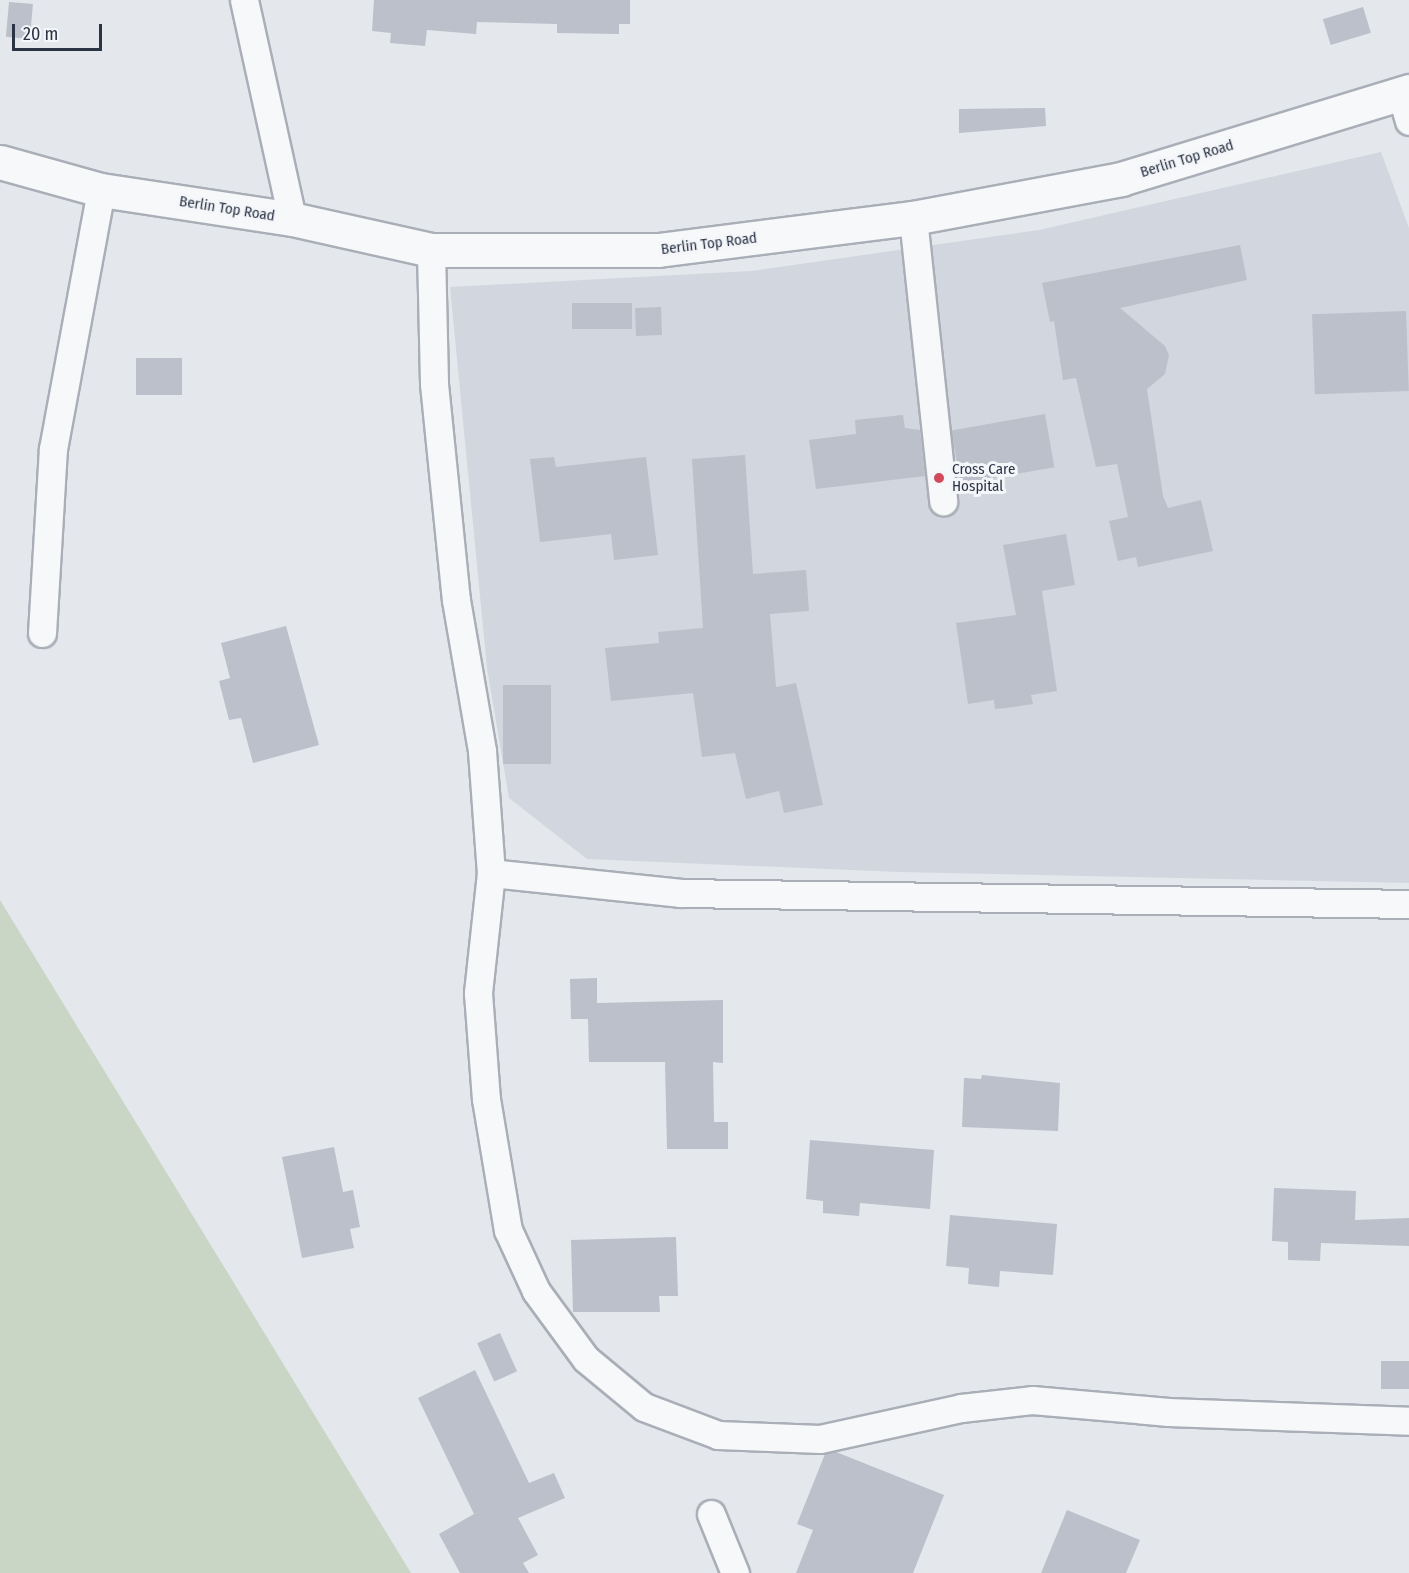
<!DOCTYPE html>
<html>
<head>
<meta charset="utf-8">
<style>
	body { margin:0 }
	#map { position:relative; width:1409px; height:1573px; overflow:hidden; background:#e4e7ec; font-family:"Fira Sans Condensed",sans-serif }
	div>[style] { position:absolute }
	.built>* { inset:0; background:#d2d6de }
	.green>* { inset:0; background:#c9d6c5 }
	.building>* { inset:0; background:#bbc0ca; transform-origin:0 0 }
	.roads { filter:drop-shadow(2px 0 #a9aeb7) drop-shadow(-2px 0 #a9aeb7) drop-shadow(0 2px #a9aeb7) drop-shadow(0 -2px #a9aeb7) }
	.minor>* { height:27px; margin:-13.5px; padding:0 13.5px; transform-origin:13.5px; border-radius:13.5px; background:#f7f8fa }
	.tertiary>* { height:33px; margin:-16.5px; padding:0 16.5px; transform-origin:16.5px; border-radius:16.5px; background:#f7f8fa }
	.dots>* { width:16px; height:16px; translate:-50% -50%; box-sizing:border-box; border:3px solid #f4f6f9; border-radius:50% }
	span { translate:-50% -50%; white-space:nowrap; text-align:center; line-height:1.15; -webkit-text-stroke:6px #f4f6f9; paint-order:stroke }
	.street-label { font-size:15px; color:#2b3445 }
	.poi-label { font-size:15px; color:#2b3445 }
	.left { translate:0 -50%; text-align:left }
	.scale { position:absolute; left:12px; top:24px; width:90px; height:27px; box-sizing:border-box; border:3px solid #2b3445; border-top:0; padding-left:8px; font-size:18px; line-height:21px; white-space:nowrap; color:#2b3445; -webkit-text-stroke:4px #f4f6f9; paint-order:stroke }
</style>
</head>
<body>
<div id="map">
	<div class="built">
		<div style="clip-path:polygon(1381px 152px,1409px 228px,1409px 883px,899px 872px,587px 859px,509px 798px,487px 668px,450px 287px,751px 271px,1039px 230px)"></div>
	</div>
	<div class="green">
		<div style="clip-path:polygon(0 900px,411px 1573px,0 1573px)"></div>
	</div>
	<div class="building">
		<div style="clip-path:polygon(374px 0,630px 0,630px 24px,619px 24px,619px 34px,557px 33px,557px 24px,477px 22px,476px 34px,427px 30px,425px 46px,390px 43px,391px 33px,372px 31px)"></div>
		<div style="left:9px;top:2px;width:24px;height:35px;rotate:5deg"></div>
		<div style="left:1363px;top:7px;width:27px;height:42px;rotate:73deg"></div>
		<div style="clip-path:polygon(1045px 108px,1046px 126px,959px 133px,959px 109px)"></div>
		<div style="clip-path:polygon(1240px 245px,1247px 280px,1120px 308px,1165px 346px,1169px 355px,1165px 374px,1147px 389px,1163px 496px,1168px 508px,1201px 500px,1213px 551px,1138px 567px,1136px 557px,1118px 561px,1109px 521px,1128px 517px,1117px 464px,1096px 467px,1076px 378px,1063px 380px,1054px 321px,1050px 322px,1042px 283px)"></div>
		<div style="left:632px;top:303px;width:26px;height:60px;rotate:90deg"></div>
		<div style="left:661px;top:307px;width:28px;height:26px;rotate:88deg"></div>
		<div style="left:1406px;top:311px;width:80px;height:94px;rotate:88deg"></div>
		<div style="left:136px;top:358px;width:46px;height:37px"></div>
		<div style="left:1045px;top:414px;width:54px;height:95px;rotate:80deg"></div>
		<div style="clip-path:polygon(903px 415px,905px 428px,920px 430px,925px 476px,816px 489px,809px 440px,856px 434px,855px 420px)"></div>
		<div style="clip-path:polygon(745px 455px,753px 574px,806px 570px,809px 611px,770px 614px,776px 687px,796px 683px,823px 805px,784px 813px,779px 791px,746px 799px,735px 753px,702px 757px,693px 693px,611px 701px,605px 648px,659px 643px,658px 632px,703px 628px,692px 459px)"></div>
		<div style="clip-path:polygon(554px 457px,556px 467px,646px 457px,658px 555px,614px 560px,611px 534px,540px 542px,530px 459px)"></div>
		<div style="clip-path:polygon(1066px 534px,1075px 585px,1042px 591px,1057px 691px,1031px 695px,1033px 704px,1006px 708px,995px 709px,994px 700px,968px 704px,956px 623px,1016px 615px,1003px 545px)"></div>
		<div style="clip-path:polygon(286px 626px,319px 745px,253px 763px,241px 718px,229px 720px,219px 681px,230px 678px,221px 643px)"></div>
		<div style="left:503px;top:685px;width:48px;height:79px"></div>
		<div style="clip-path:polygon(597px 978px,597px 1003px,723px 1000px,723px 1063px,713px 1062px,714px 1122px,728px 1122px,728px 1149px,667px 1149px,665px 1062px,589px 1062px,588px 1019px,571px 1019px,570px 979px)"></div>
		<div style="clip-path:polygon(982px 1075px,1060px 1083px,1058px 1131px,962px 1127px,964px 1078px,981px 1079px)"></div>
		<div style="clip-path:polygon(810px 1140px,934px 1150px,930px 1209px,860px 1203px,859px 1216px,823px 1213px,823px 1201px,806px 1199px)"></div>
		<div style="clip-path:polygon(334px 1147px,343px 1192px,353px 1190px,360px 1227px,350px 1229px,354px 1248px,302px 1258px,282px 1157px)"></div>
		<div style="clip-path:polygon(1274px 1188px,1356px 1191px,1355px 1220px,1409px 1218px,1409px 1246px,1321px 1243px,1320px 1261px,1288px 1260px,1288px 1242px,1272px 1241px)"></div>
		<div style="clip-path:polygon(950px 1215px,1057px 1224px,1053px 1275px,1000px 1271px,999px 1287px,968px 1284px,969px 1268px,946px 1266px)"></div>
		<div style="clip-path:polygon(676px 1237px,678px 1296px,659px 1296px,660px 1312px,573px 1312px,571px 1240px)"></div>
		<div style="left:500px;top:1333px;width:42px;height:25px;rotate:66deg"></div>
		<div style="left:1381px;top:1361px;width:28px;height:28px"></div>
		<div style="clip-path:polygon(475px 1370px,529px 1483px,554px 1473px,565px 1498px,518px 1518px,538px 1555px,523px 1563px,529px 1573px,460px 1573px,439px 1534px,474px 1514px,418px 1398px)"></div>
		<div style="clip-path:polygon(836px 1452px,944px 1495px,913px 1573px,796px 1573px,813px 1530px,797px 1524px,825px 1454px)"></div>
		<div style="clip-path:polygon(1067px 1510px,1140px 1540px,1126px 1573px,1041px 1573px)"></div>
	</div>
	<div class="roads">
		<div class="minor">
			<div style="left:244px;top:0;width:224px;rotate:77.6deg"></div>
			<div style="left:1401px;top:93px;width:29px;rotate:74deg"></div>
			<div style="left:913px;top:218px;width:285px;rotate:83.9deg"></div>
			<div style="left:431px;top:250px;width:134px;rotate:88.7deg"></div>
			<div style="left:434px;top:384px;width:217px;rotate:84.2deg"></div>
			<div style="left:456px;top:600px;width:153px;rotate:80.2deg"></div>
			<div style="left:482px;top:751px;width:122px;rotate:85.8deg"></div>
			<div style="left:491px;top:873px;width:190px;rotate:6deg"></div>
			<div style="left:680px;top:893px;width:729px;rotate:0.86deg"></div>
			<div style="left:42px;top:633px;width:184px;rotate:-86.6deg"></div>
			<div style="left:53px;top:449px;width:263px;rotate:-79.5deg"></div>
			<div style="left:491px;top:873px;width:121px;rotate:96.2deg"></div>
			<div style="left:478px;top:993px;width:106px;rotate:85.7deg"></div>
			<div style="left:486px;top:1099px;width:133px;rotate:80.5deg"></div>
			<div style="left:508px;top:1230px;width:67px;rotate:65.3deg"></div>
			<div style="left:536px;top:1291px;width:84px;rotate:53.7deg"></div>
			<div style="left:586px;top:1359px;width:75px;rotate:39.6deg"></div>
			<div style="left:644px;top:1407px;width:79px;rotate:20.7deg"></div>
			<div style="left:718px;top:1435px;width:102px;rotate:2.2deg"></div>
			<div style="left:820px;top:1439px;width:144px;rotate:-12.4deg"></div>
			<div style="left:961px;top:1408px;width:71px;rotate:-6.4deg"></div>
			<div style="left:1032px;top:1400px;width:137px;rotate:5deg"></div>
			<div style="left:1168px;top:1412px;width:241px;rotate:2.1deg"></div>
			<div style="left:711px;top:1514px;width:64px;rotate:67.9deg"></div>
		</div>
		<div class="tertiary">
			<div style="left:0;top:162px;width:105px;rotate:15.5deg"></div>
			<div style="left:101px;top:190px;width:193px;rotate:8.6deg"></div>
			<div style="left:292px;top:219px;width:142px;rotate:12.6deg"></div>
			<div style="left:431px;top:250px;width:227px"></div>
			<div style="left:658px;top:250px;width:257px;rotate:-7.2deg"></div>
			<div style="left:913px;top:218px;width:212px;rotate:-10.6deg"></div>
			<div style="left:1121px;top:179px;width:301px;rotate:-17deg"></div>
		</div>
	</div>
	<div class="dots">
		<div style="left:939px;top:478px;background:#d1495b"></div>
	</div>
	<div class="street-label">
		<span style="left:1187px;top:159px;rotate:-17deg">Berlin Top Road</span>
		<span style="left:227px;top:209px;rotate:9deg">Berlin Top Road</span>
		<span style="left:709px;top:244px;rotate:-7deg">Berlin Top Road</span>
	</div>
	<div class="poi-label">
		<span class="left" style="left:952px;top:478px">Cross Care<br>Hospital</span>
	</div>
	<div class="scale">20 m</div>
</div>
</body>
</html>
